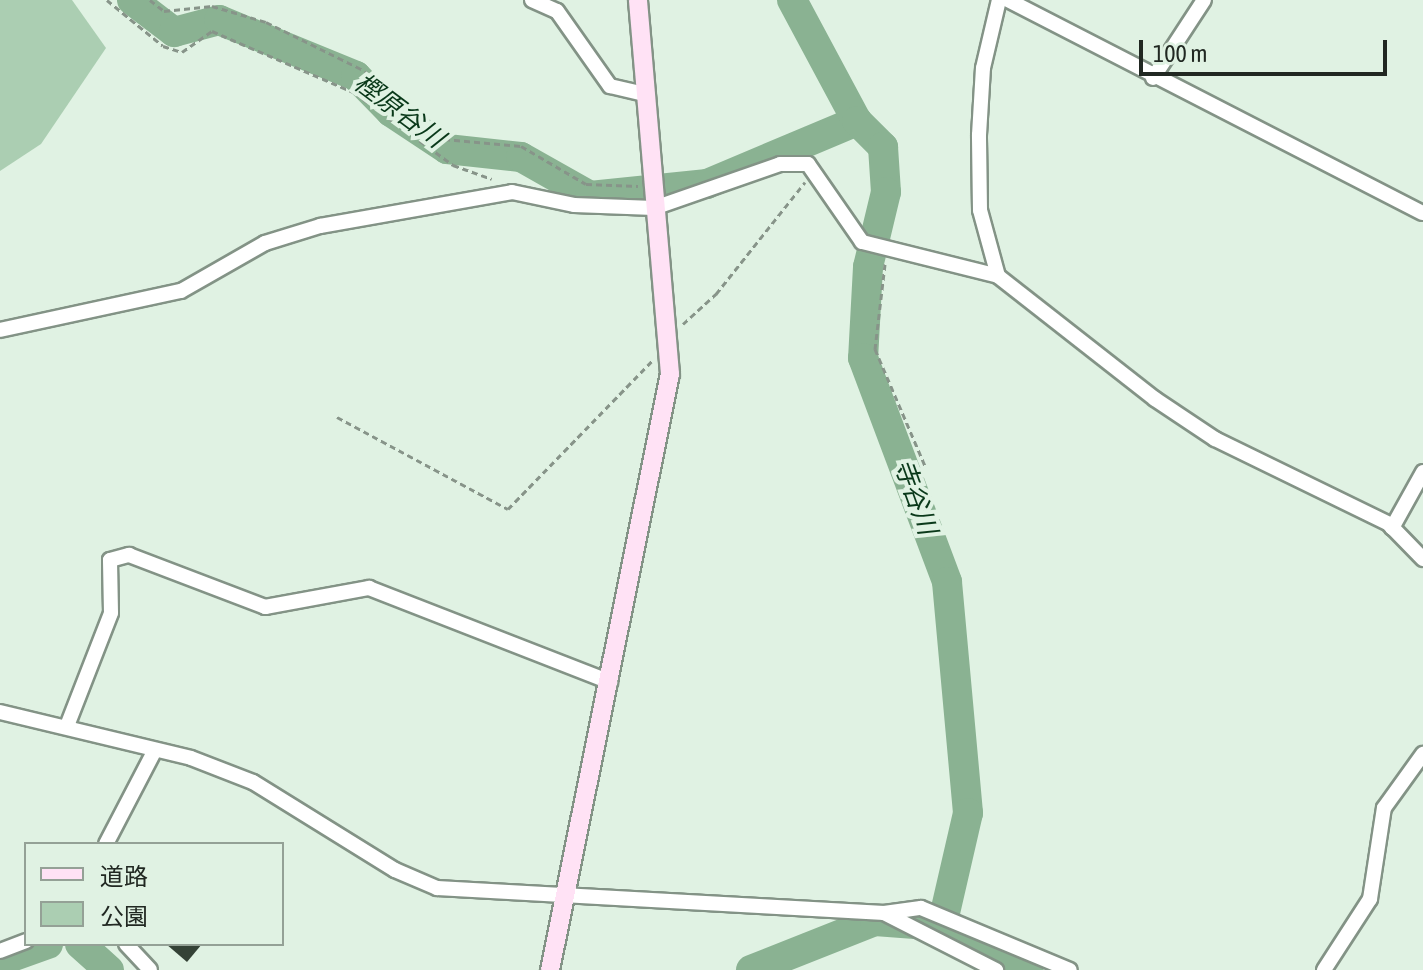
<!DOCTYPE html>
<html>
<head>
<meta charset="utf-8">
<style>
	body { margin:0 }
	#map { position:relative; width:1423px; height:970px; overflow:hidden; background:#e0f2e3; font-family:"Asap Condensed","Noto Sans JP",sans-serif }
	div>[style] { position:absolute }
	.green>* { inset:0; background:#abceb2 }
	.river>* { height:30px; margin:-15px; padding:0 15px; transform-origin:15px; border-radius:15px; background:#8ab292 }
	.building>* { inset:0; background:#344236 }
	.path>* { height:3px; margin-top:-1.5px; transform-origin:0; background:repeating-linear-gradient(90deg,#879489 0 6px,transparent 0 10px) }
	.roads { filter:drop-shadow(2px 0 #839386) drop-shadow(-2px 0 #839386) drop-shadow(0 2px #839386) drop-shadow(0 -2px #839386) }
	.street>* { height:14px; margin:-7px; padding:0 7px; transform-origin:7px; border-radius:7px; background:#fff }
	.secondary>* { height:18px; margin:-9px; padding:0 9px; transform-origin:9px; border-radius:9px; background:#ffe2f5 }
	span { translate:-50% -50%; white-space:nowrap; text-align:center; line-height:1.15; -webkit-text-stroke:8px #e0f2e3; paint-order:stroke }
	.water-label { font-size:26px; color:#0a391a; font-style:italic }
	.legend { position:absolute; left:24px; top:842px; width:260px; height:104px; box-sizing:border-box; background:#e0f2e3; border:2px solid #94a196; margin:0; padding:10px 14px; list-style:none; font-size:24px; color:#212822 }
	.legend li { display:flex; align-items:center; gap:16px; height:40px }
	.legend b { width:40px; border:2px solid #94a196 }
	.scale { position:absolute; left:1139px; top:40px; width:248px; height:36px; box-sizing:border-box; border:4px solid #212822; border-top:0; padding-left:10px; font-size:24px; line-height:28px; white-space:nowrap; color:#212822; -webkit-text-stroke:6px #e0f2e3; paint-order:stroke }
</style>
</head>
<body>
<div id="map">
	<div class="green">
		<div style="clip-path:polygon(0 0,72px 0,106px 48px,41px 144px,0 171px)"></div>
	</div>
	<div class="river">
		<div style="left:132px;top:0;width:53px;rotate:37.3deg"></div>
		<div style="left:174px;top:32px;width:47px;rotate:-14.9deg"></div>
		<div style="left:219px;top:20px;width:148px;rotate:22.2deg"></div>
		<div style="left:356px;top:76px;width:50px;rotate:45.8deg"></div>
		<div style="left:391px;top:112px;width:67px;rotate:33.5deg"></div>
		<div style="left:447px;top:149px;width:74px;rotate:6.2deg"></div>
		<div style="left:521px;top:157px;width:79px;rotate:29.5deg"></div>
		<div style="left:590px;top:196px;width:118px;rotate:-5.9deg"></div>
		<div style="left:707px;top:184px;width:163px;rotate:-22.8deg"></div>
		<div style="left:792px;top:0;width:137px;rotate:61.8deg"></div>
		<div style="left:857px;top:121px;width:37px;rotate:45deg"></div>
		<div style="left:883px;top:147px;width:45px;rotate:86.2deg"></div>
		<div style="left:886px;top:192px;width:77px;rotate:103.5deg"></div>
		<div style="left:868px;top:267px;width:91px;rotate:93.1deg"></div>
		<div style="left:863px;top:358px;width:239px;rotate:69.4deg"></div>
		<div style="left:947px;top:582px;width:232px;rotate:84.8deg"></div>
		<div style="left:968px;top:813px;width:116px;rotate:103deg"></div>
		<div style="left:80px;top:944px;width:39px;rotate:42deg"></div>
		<div style="left:0;top:961px;width:51px;rotate:-19.5deg"></div>
		<div style="left:751px;top:970px;width:133px;rotate:-21.6deg"></div>
		<div style="left:875px;top:921px;width:67px;rotate:4.3deg"></div>
		<div style="left:942px;top:926px;width:97px;rotate:26.8deg"></div>
	</div>
	<div class="building">
		<div style="clip-path:polygon(166px 944px,202px 944px,187px 962px)"></div>
	</div>
	<div class="path">
		<div style="left:107px;top:0;width:72px;rotate:39.4deg"></div>
		<div style="left:163px;top:46px;width:20px;rotate:18deg"></div>
		<div style="left:182px;top:52px;width:37px;rotate:-35deg"></div>
		<div style="left:212px;top:31px;width:156px;rotate:23.4deg"></div>
		<div style="left:355px;top:93px;width:122px;rotate:36.3deg"></div>
		<div style="left:453px;top:165px;width:41px;rotate:19.7deg"></div>
		<div style="left:150px;top:0;width:18px;rotate:38deg"></div>
		<div style="left:164px;top:11px;width:48px;rotate:-5.9deg"></div>
		<div style="left:212px;top:6px;width:56px;rotate:16.5deg"></div>
		<div style="left:266px;top:22px;width:110px;rotate:26.3deg"></div>
		<div style="left:365px;top:71px;width:50px;rotate:49.9deg"></div>
		<div style="left:397px;top:109px;width:56px;rotate:32.6deg"></div>
		<div style="left:444px;top:139px;width:77px;rotate:5.2deg"></div>
		<div style="left:521px;top:146px;width:75px;rotate:30.3deg"></div>
		<div style="left:586px;top:184px;width:52px;rotate:2.2deg"></div>
		<div style="left:885px;top:264px;width:86px;rotate:96.7deg"></div>
		<div style="left:875px;top:349px;width:129px;rotate:66.8deg"></div>
		<div style="left:683px;top:324px;width:45px;rotate:-42.3deg"></div>
		<div style="left:716px;top:294px;width:143px;rotate:-51.5deg"></div>
		<div style="left:337px;top:417px;width:194px;rotate:28.3deg"></div>
		<div style="left:508px;top:509px;width:208px;rotate:-45.8deg"></div>
	</div>
	<div class="roads">
		<div class="street">
			<div style="left:532px;top:0;width:27px;rotate:24deg"></div>
			<div style="left:557px;top:11px;width:92px;rotate:54.8deg"></div>
			<div style="left:610px;top:86px;width:37px;rotate:13deg"></div>
			<div style="left:1008px;top:0;width:466px;rotate:27.2deg"></div>
			<div style="left:1153px;top:78px;width:93px;rotate:-56.8deg"></div>
			<div style="left:998px;top:276px;width:68px;rotate:-105.3deg"></div>
			<div style="left:980px;top:210px;width:75px;rotate:-90.8deg"></div>
			<div style="left:979px;top:135px;width:67px;rotate:-86.6deg"></div>
			<div style="left:983px;top:68px;width:70px;rotate:-76.8deg"></div>
			<div style="left:0;top:330px;width:185px;rotate:-12.2deg"></div>
			<div style="left:181px;top:291px;width:97px;rotate:-29.7deg"></div>
			<div style="left:265px;top:243px;width:58px;rotate:-17.2deg"></div>
			<div style="left:320px;top:226px;width:195px;rotate:-10deg"></div>
			<div style="left:512px;top:192px;width:63px;rotate:11.8deg"></div>
			<div style="left:574px;top:205px;width:80px;rotate:2.1deg"></div>
			<div style="left:654px;top:208px;width:133px;rotate:-19.2deg"></div>
			<div style="left:780px;top:164px;width:28px"></div>
			<div style="left:808px;top:164px;width:95px;rotate:55.3deg"></div>
			<div style="left:862px;top:242px;width:140px;rotate:14deg"></div>
			<div style="left:998px;top:276px;width:199px;rotate:38.1deg"></div>
			<div style="left:1155px;top:399px;width:72px;rotate:33.7deg"></div>
			<div style="left:1215px;top:439px;width:194px;rotate:26deg"></div>
			<div style="left:1389px;top:524px;width:49px;rotate:45.8deg"></div>
			<div style="left:1392px;top:528px;width:64px;rotate:-61deg"></div>
			<div style="left:0;top:712px;width:196px;rotate:13.5deg"></div>
			<div style="left:191px;top:758px;width:66px;rotate:21.2deg"></div>
			<div style="left:253px;top:782px;width:167px;rotate:31.8deg"></div>
			<div style="left:395px;top:870px;width:46px;rotate:23.2deg"></div>
			<div style="left:437px;top:888px;width:448px;rotate:3.2deg"></div>
			<div style="left:884px;top:913px;width:37px;rotate:-8deg"></div>
			<div style="left:921px;top:908px;width:161px;rotate:22.6deg"></div>
			<div style="left:67px;top:726px;width:121px;rotate:-68.7deg"></div>
			<div style="left:111px;top:613px;width:53px;rotate:-91.1deg"></div>
			<div style="left:110px;top:560px;width:20px;rotate:-15deg"></div>
			<div style="left:129px;top:555px;width:146px;rotate:20.9deg"></div>
			<div style="left:265px;top:607px;width:106px;rotate:-10.4deg"></div>
			<div style="left:369px;top:588px;width:259px;rotate:21.3deg"></div>
			<div style="left:106px;top:844px;width:106px;rotate:-62.5deg"></div>
			<div style="left:884px;top:913px;width:126px;rotate:27deg"></div>
			<div style="left:126px;top:944px;width:35px;rotate:47deg"></div>
			<div style="left:0;top:951px;width:28px;rotate:-21deg"></div>
			<div style="left:1324px;top:970px;width:85px;rotate:-57.1deg"></div>
			<div style="left:1370px;top:899px;width:92px;rotate:-81.3deg"></div>
			<div style="left:1384px;top:808px;width:67px;rotate:-54.2deg"></div>
		</div>
		<div class="secondary">
			<div style="left:550px;top:970px;width:608px;rotate:-78.62deg"></div>
			<div style="left:670px;top:374px;width:375px;rotate:-94.9deg"></div>
		</div>
	</div>
	<div class="water-label">
		<span style="left:399px;top:111px;rotate:37deg">樫原谷川</span>
		<span style="left:915px;top:497px;rotate:70deg">寺谷川</span>
	</div>
	<ul class="legend">
	<li><b style="height:10px;background:#ffe2f5"></b>道路</li>
	<li><b style="height:22px;background:#abceb2"></b>公園</li>
	</ul>
	<div class="scale">100 m</div>
</div>
</body>
</html>
